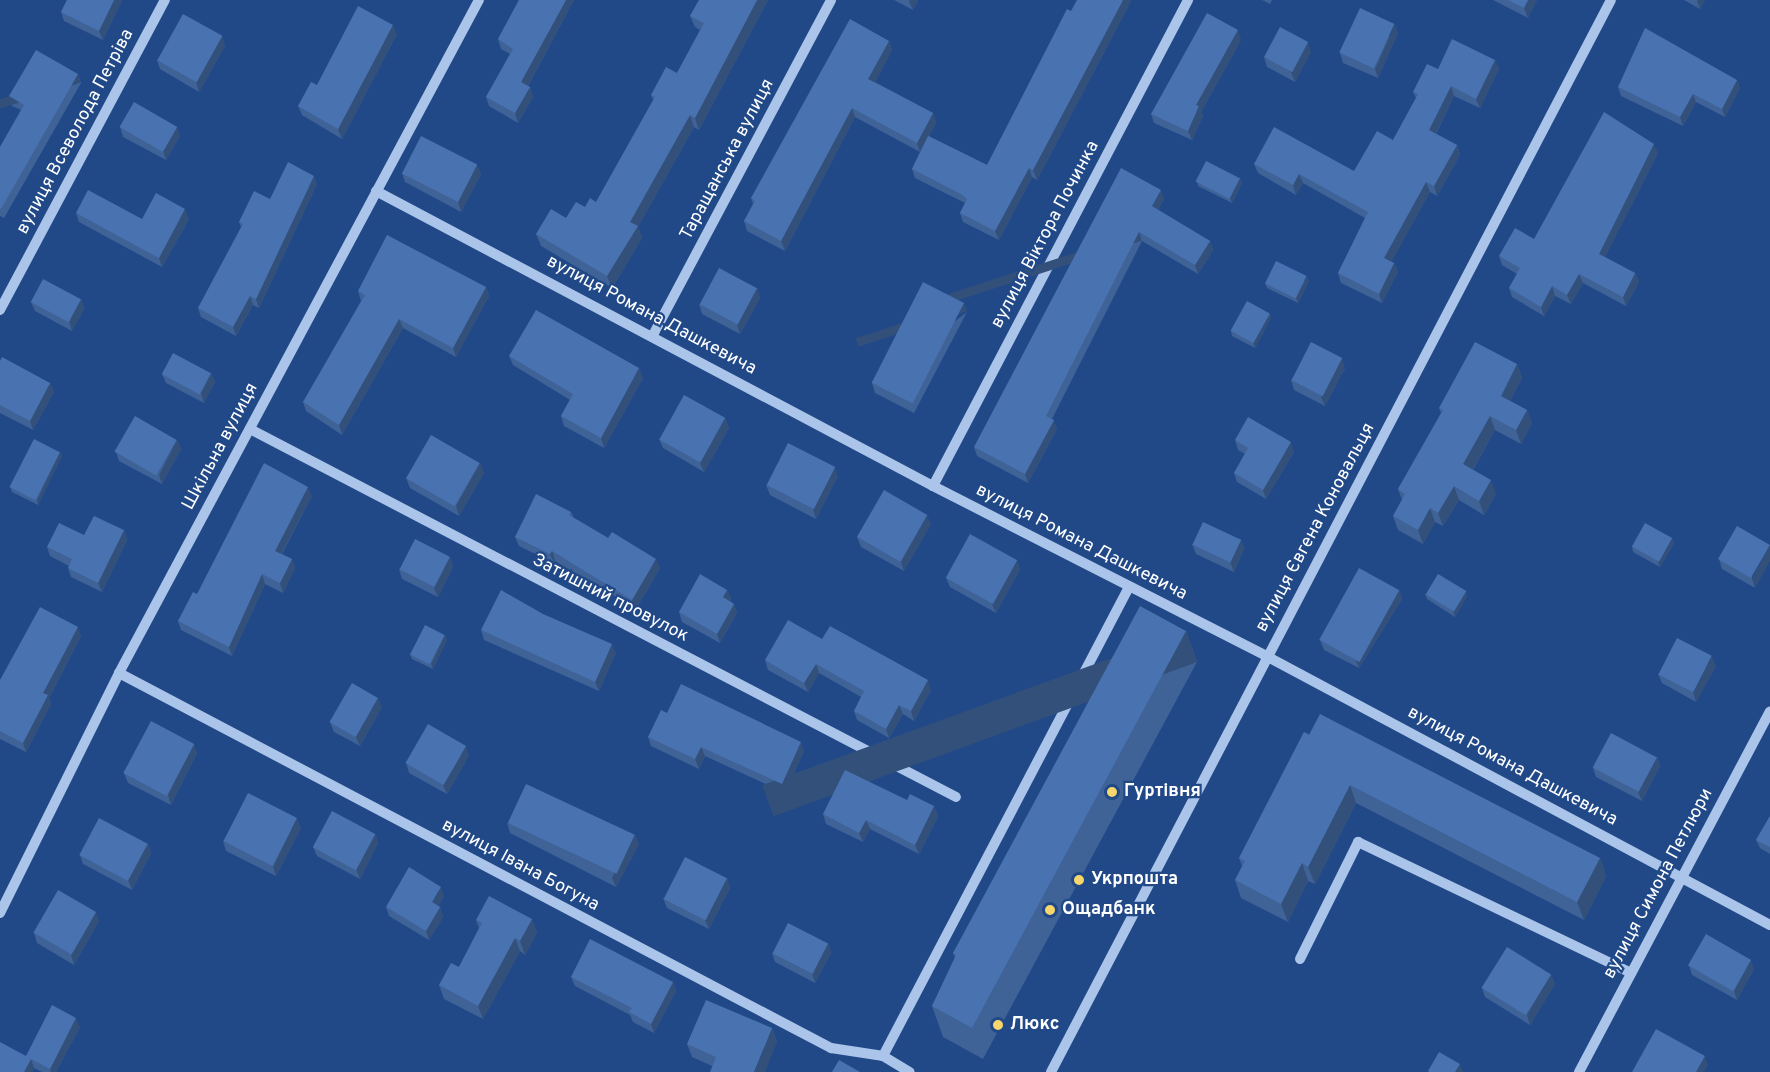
<!DOCTYPE html>
<html>
<head>
<meta charset="utf-8">
<style>
	body { margin:0 }
	#map { position:relative; width:1770px; height:1072px; overflow:hidden; background:#214988; font-family:Overpass,sans-serif }
	div>[style] { position:absolute }
	.minor>* { height:10px; margin:-5px; padding:0 5px; transform-origin:5px; border-radius:5px; background:#abc5ea }
	.wall>* { inset:0; background:#3f6297 }
	.shaded-wall>* { inset:0; background:#33507b; transform-origin:0 0 }
	.building>* { inset:0; background:#4972b0; transform-origin:0 0 }
	.dots>* { width:16px; height:16px; translate:-50% -50%; box-sizing:border-box; border:3px solid #214988; border-radius:50% }
	span { translate:-50% -50%; white-space:nowrap; text-align:center; line-height:1.15; -webkit-text-stroke:4.5px #214988; paint-order:stroke }
	.street-label { font-size:18px; color:#fff }
	.poi-label { font-size:18px; color:#fff; font-weight:700 }
	.left { translate:0 -50%; text-align:left }
</style>
</head>
<body>
<div id="map">
	<div class="minor">
		<div style="left:376px;top:191px;width:630px;rotate:27.91deg"></div>
		<div style="left:933px;top:486px;width:376px;rotate:27deg"></div>
		<div style="left:1268px;top:657px;width:569px;rotate:28.1deg"></div>
		<div style="left:0;top:310px;width:351px;rotate:-62deg"></div>
		<div style="left:653px;top:335px;width:379px;rotate:-62deg"></div>
		<div style="left:250px;top:429px;width:796px;rotate:27.53deg"></div>
		<div style="left:933px;top:486px;width:549px;rotate:-62.31deg"></div>
		<div style="left:119px;top:673px;width:805px;rotate:27.78deg"></div>
		<div style="left:831px;top:1048px;width:53px;rotate:8.7deg"></div>
		<div style="left:883px;top:1056px;width:31px;rotate:31deg"></div>
		<div style="left:0;top:913px;width:268px;rotate:-63.6deg"></div>
		<div style="left:119px;top:673px;width:763px;rotate:-61.86deg"></div>
		<div style="left:1300px;top:959px;width:131px;rotate:-63.6deg"></div>
		<div style="left:1358px;top:842px;width:303px;rotate:25.6deg"></div>
		<div style="left:883px;top:1056px;width:530px;rotate:-62.32deg"></div>
		<div style="left:1051px;top:1072px;width:1209px;rotate:-62.42deg"></div>
		<div style="left:1579px;top:1072px;width:408px;rotate:-62.1deg"></div>
	</div>
	<div class="wall">
		<div style="clip-path:polygon(67px 0,122px 0,103px 40px,64px 21px,61px 12px)"></div>
		<div style="clip-path:polygon(519px 0,574px 0,528px 86px,530px 87px,533px 97px,518px 123px,489px 106px,486px 97px,510px 54px,501px 49px,498px 39px)"></div>
		<div style="clip-path:polygon(699px 0,768px 0,699px 130px,694px 127px,638px 227px,642px 238px,612px 288px,541px 246px,536px 234px,596px 202px,653px 100px,651px 95px,677px 73px,700px 30px,695px 27px,690px 16px)"></div>
		<div style="clip-path:polygon(894px 0,918px 0,913px 10px)"></div>
		<div style="clip-path:polygon(1262px 0,1272px 0,1270px 4px)"></div>
		<div style="clip-path:polygon(1493px 0,1537px 0,1528px 18px)"></div>
		<div style="clip-path:polygon(1684px 0,1705px 0,1700px 9px)"></div>
		<div style="clip-path:polygon(1131px 1px,1037px 180px,1032px 177px,999px 240px,963px 222px,960px 213px,965px 203px,915px 178px,912px 169px,920px 152px,855px 117px,785px 251px,747px 231px,744px 221px,753px 204px,751px 198px,889px 41px,892px 50px,875px 82px,933px 113px,936px 123px,929px 136px,987px 165px,1071px 11px)"></div>
		<div style="clip-path:polygon(1398px 33px,1378px 78px,1343px 63px,1340px 53px)"></div>
		<div style="clip-path:polygon(397px 34px,342px 139px,302px 115px,298px 106px,317px 85px)"></div>
		<div style="clip-path:polygon(222px 36px,225px 46px,199px 92px,160px 69px,157px 60px)"></div>
		<div style="clip-path:polygon(1241px 40px,1201px 112px,1203px 116px,1192px 140px,1154px 123px,1151px 114px)"></div>
		<div style="clip-path:polygon(1311px 52px,1295px 82px,1267px 67px,1264px 57px)"></div>
		<div style="clip-path:polygon(1495px 60px,1499px 69px,1480px 108px,1454px 96px,1436px 134px,1457px 145px,1460px 155px,1437px 196px,1430px 192px,1391px 262px,1394px 263px,1398px 272px,1382px 303px,1341px 283px,1338px 273px,1365px 218px,1303px 183px,1296px 195px,1258px 173px,1254px 164px,1354px 171px,1393px 140px,1416px 98px,1413px 92px)"></div>
		<div style="clip-path:polygon(78px 74px,81px 83px,4px 218px,0 216px,0 147px,21px 110px,12px 106px,9px 96px)"></div>
		<div style="clip-path:polygon(1737px 80px,1740px 88px,1725px 117px,1696px 102px,1683px 126px,1621px 96px,1618px 87px)"></div>
		<div style="clip-path:polygon(120px 127px,180px 136px,166px 160px,123px 137px)"></div>
		<div style="clip-path:polygon(1658px 153px,1605px 257px,1635px 273px,1639px 282px,1626px 306px,1583px 283px,1571px 304px,1555px 296px,1544px 316px,1512px 297px,1509px 288px,1517px 274px,1502px 265px,1499px 256px,1534px 239px)"></div>
		<div style="clip-path:polygon(477px 165px,481px 174px,461px 212px,405px 182px,402px 173px)"></div>
		<div style="clip-path:polygon(1240px 178px,1242px 183px,1232px 203px,1198px 186px,1197px 182px)"></div>
		<div style="clip-path:polygon(317px 184px,259px 308px,253px 305px,236px 336px,201px 317px,198px 308px,241px 227px,239px 222px,270px 199px)"></div>
		<div style="clip-path:polygon(1164px 199px,1158px 210px,1210px 241px,1213px 250px,1198px 274px,1142px 241px,1052px 419px,1057px 429px,1028px 483px,977px 456px,974px 447px)"></div>
		<div style="clip-path:polygon(76px 213px,142px 219px,189px 219px,162px 267px,79px 222px)"></div>
		<div style="clip-path:polygon(1309px 281px,1298px 303px,1267px 288px,1265px 283px)"></div>
		<div style="clip-path:polygon(486px 287px,489px 296px,456px 357px,403px 328px,342px 435px,306px 411px,303px 402px,361px 301px,358px 291px)"></div>
		<div style="clip-path:polygon(757px 288px,760px 298px,740px 334px,702px 314px,699px 304px)"></div>
		<div style="clip-path:polygon(81px 299px,84px 309px,72px 331px,35px 311px,31px 302px)"></div>
		<div style="clip-path:polygon(967px 312px,914px 413px,875px 393px,872px 383px)"></div>
		<div style="clip-path:polygon(1270px 314px,1271px 318px,1255px 348px,1232px 336px,1231px 331px)"></div>
		<div style="clip-path:polygon(509px 356px,643px 378px,604px 448px,564px 426px,561px 416px,570px 400px,513px 365px)"></div>
		<div style="clip-path:polygon(0 361px,50px 383px,54px 392px,33px 430px,0 413px)"></div>
		<div style="clip-path:polygon(1517px 364px,1522px 378px,1510px 401px,1527px 410px,1532px 423px,1521px 444px,1495px 430px,1473px 470px,1496px 494px,1484px 515px,1459px 500px,1443px 526px,1435px 522px,1423px 544px,1398px 530px,1393px 516px,1402px 500px,1398px 489px,1441px 413px,1439px 408px)"></div>
		<div style="clip-path:polygon(1345px 368px,1325px 406px,1294px 390px,1291px 380px)"></div>
		<div style="clip-path:polygon(211px 373px,215px 382px,204px 403px,166px 383px,162px 374px)"></div>
		<div style="clip-path:polygon(725px 418px,729px 428px,704px 472px,663px 448px,659px 439px)"></div>
		<div style="clip-path:polygon(177px 440px,181px 449px,162px 484px,119px 461px,116px 452px)"></div>
		<div style="clip-path:polygon(1235px 440px,1294px 452px,1266px 499px,1237px 482px,1234px 473px,1245px 454px,1238px 450px)"></div>
		<div style="clip-path:polygon(60px 452px,62px 456px,38px 505px,12px 492px,10px 487px)"></div>
		<div style="clip-path:polygon(480px 463px,484px 473px,459px 516px,410px 488px,406px 478px)"></div>
		<div style="clip-path:polygon(838px 476px,816px 519px,770px 495px,766px 485px)"></div>
		<div style="clip-path:polygon(312px 496px,282px 554px,292px 559px,295px 568px,283px 593px,265px 584px,232px 656px,181px 630px,178px 621px,197px 594px)"></div>
		<div style="clip-path:polygon(571px 512px,574px 518px,660px 568px,636px 609px,555px 561px,554px 563px,519px 546px,515px 537px)"></div>
		<div style="clip-path:polygon(931px 524px,904px 571px,861px 547px,857px 537px)"></div>
		<div style="clip-path:polygon(1737px 526px,1755px 588px,1722px 569px,1719px 559px)"></div>
		<div style="clip-path:polygon(124px 530px,127px 540px,102px 592px,71px 577px,68px 568px,69px 566px,50px 556px,47px 547px,84px 535px)"></div>
		<div style="clip-path:polygon(1672px 538px,1674px 543px,1660px 567px,1633px 552px,1632px 547px)"></div>
		<div style="clip-path:polygon(1241px 540px,1244px 549px,1234px 572px,1196px 554px,1192px 544px)"></div>
		<div style="clip-path:polygon(450px 557px,453px 567px,438px 597px,402px 579px,399px 569px)"></div>
		<div style="clip-path:polygon(1020px 569px,996px 613px,950px 587px,946px 578px)"></div>
		<div style="clip-path:polygon(727px 590px,731px 599px,730px 601px,734px 604px,737px 613px,720px 643px,682px 622px,679px 612px)"></div>
		<div style="clip-path:polygon(1399px 590px,1402px 599px,1359px 668px,1324px 650px,1320px 640px)"></div>
		<div style="clip-path:polygon(1425px 594px,1467px 596px,1455px 617px,1427px 599px)"></div>
		<div style="clip-path:polygon(481px 630px,616px 653px,599px 691px,484px 640px)"></div>
		<div style="clip-path:polygon(1186px 631px,1197px 662px,983px 1059px,943px 1037px,932px 1006px,955px 958px,953px 953px)"></div>
		<div style="clip-path:polygon(445px 635px,447px 640px,433px 669px,412px 659px,410px 654px)"></div>
		<div style="clip-path:polygon(81px 636px,49px 698px,51px 704px,26px 752px,0 739px,0 680px)"></div>
		<div style="clip-path:polygon(822px 639px,931px 690px,914px 721px,903px 714px,889px 738px,857px 720px,854px 711px,861px 697px,819px 673px,808px 692px,768px 670px,765px 660px)"></div>
		<div style="clip-path:polygon(1716px 666px,1696px 702px,1662px 683px,1658px 674px)"></div>
		<div style="clip-path:polygon(382px 707px,360px 746px,334px 732px,330px 722px)"></div>
		<div style="clip-path:polygon(667px 713px,804px 751px,785px 793px,705px 756px,699px 769px,651px 746px,648px 737px)"></div>
		<div style="clip-path:polygon(1304px 732px,1600px 858px,1606px 876px,1584px 920px,1356px 803px,1315px 884px,1308px 881px,1288px 922px,1241px 898px,1235px 880px,1242px 866px,1239px 858px)"></div>
		<div style="clip-path:polygon(197px 753px,171px 805px,128px 783px,124px 773px)"></div>
		<div style="clip-path:polygon(469px 755px,447px 794px,409px 773px,406px 763px)"></div>
		<div style="clip-path:polygon(1657px 757px,1660px 766px,1642px 801px,1596px 777px,1593px 768px)"></div>
		<div style="clip-path:polygon(934px 806px,938px 816px,919px 854px,870px 829px,863px 842px,826px 824px,823px 814px)"></div>
		<div style="clip-path:polygon(1770px 816px,1770px 854px,1760px 848px,1756px 840px)"></div>
		<div style="clip-path:polygon(507px 823px,639px 844px,616px 887px,510px 833px)"></div>
		<div style="clip-path:polygon(301px 828px,276px 876px,226px 851px,223px 841px)"></div>
		<div style="clip-path:polygon(375px 834px,378px 843px,360px 879px,317px 856px,313px 847px)"></div>
		<div style="clip-path:polygon(148px 844px,151px 853px,132px 890px,83px 864px,80px 855px)"></div>
		<div style="clip-path:polygon(727px 878px,730px 888px,709px 929px,667px 908px,663px 898px)"></div>
		<div style="clip-path:polygon(444px 896px,438px 906px,440px 907px,443px 917px,429px 940px,389px 916px,386px 907px)"></div>
		<div style="clip-path:polygon(532px 919px,537px 933px,525px 955px,520px 951px,483px 1019px,444px 999px,439px 985px,459px 967px,479px 928px,476px 920px)"></div>
		<div style="clip-path:polygon(99px 921px,74px 965px,37px 943px,34px 933px)"></div>
		<div style="clip-path:polygon(828px 943px,831px 953px,815px 983px,775px 962px,772px 953px)"></div>
		<div style="clip-path:polygon(1689px 966px,1754px 969px,1737px 1000px,1692px 975px)"></div>
		<div style="clip-path:polygon(1551px 974px,1555px 984px,1530px 1025px,1485px 997px,1482px 988px)"></div>
		<div style="clip-path:polygon(571px 977px,673px 982px,676px 991px,654px 1033px,633px 1022px,630px 1015px,575px 986px)"></div>
		<div style="clip-path:polygon(80px 1027px,56px 1072px,42px 1072px,34px 1068px,32px 1072px,0 1072px,26px 1056px)"></div>
		<div style="clip-path:polygon(772px 1028px,777px 1042px,712px 1066px,692px 1057px,687px 1044px)"></div>
	</div>
	<div class="shaded-wall">
		<div style="clip-path:polygon(114px 0,122px 0,103px 40px,99px 31px)"></div>
		<div style="clip-path:polygon(566px 0,574px 0,525px 91px,521px 82px)"></div>
		<div style="clip-path:polygon(757px 0,768px 0,699px 130px,695px 118px)"></div>
		<div style="clip-path:polygon(910px 0,918px 0,913px 10px,909px 1px)"></div>
		<div style="clip-path:polygon(1123px 0,1130px 0,1131px 1px,1037px 180px,1033px 170px)"></div>
		<div style="clip-path:polygon(1528px 0,1537px 0,1528px 18px,1524px 8px)"></div>
		<div style="clip-path:polygon(1698px 0,1705px 0,1700px 9px,1697px 1px)"></div>
		<div style="clip-path:polygon(1395px 24px,1398px 33px,1378px 78px,1375px 69px)"></div>
		<div style="clip-path:polygon(393px 25px,397px 34px,342px 139px,338px 129px)"></div>
		<div style="clip-path:polygon(1238px 30px,1241px 40px,1201px 112px,1203px 116px,1192px 140px,1188px 131px,1196px 105px)"></div>
		<div style="clip-path:polygon(222px 36px,225px 46px,199px 92px,196px 82px)"></div>
		<div style="clip-path:polygon(889px 41px,892px 50px,872px 88px,868px 79px)"></div>
		<div style="clip-path:polygon(1308px 42px,1311px 52px,1295px 82px,1291px 72px)"></div>
		<div style="clip-path:polygon(1495px 60px,1499px 69px,1480px 108px,1476px 99px)"></div>
		<div style="left:78px;top:74px;width:9px;height:155px;rotate:72deg"></div>
		<div style="clip-path:polygon(1737px 80px,1740px 88px,1725px 117px,1722px 109px)"></div>
		<div style="clip-path:polygon(1451px 86px,1454px 96px,1433px 139px,1429px 130px)"></div>
		<div style="clip-path:polygon(530px 87px,533px 97px,518px 123px,515px 113px)"></div>
		<div style="clip-path:polygon(1693px 94px,1696px 102px,1683px 126px,1680px 117px)"></div>
		<div style="clip-path:polygon(852px 108px,855px 117px,785px 251px,781px 241px)"></div>
		<div style="clip-path:polygon(933px 113px,936px 123px,920px 152px,917px 143px)"></div>
		<div style="clip-path:polygon(690px 115px,694px 127px,638px 227px,642px 238px,612px 288px,607px 276px,630px 222px)"></div>
		<div style="clip-path:polygon(177px 127px,180px 136px,166px 160px,163px 151px)"></div>
		<div style="clip-path:polygon(1654px 144px,1658px 153px,1602px 263px,1599px 254px)"></div>
		<div style="clip-path:polygon(1457px 145px,1460px 155px,1437px 196px,1434px 186px)"></div>
		<div style="clip-path:polygon(477px 165px,481px 174px,461px 212px,458px 202px)"></div>
		<div style="clip-path:polygon(1029px 168px,1032px 177px,999px 240px,995px 231px)"></div>
		<div style="clip-path:polygon(1299px 174px,1303px 183px,1296px 195px,1293px 185px)"></div>
		<div style="clip-path:polygon(314px 176px,317px 184px,259px 308px,256px 299px)"></div>
		<div style="clip-path:polygon(1240px 178px,1242px 183px,1232px 203px,1230px 198px)"></div>
		<div style="clip-path:polygon(1426px 182px,1430px 192px,1388px 268px,1384px 258px)"></div>
		<div style="clip-path:polygon(1161px 190px,1164px 199px,1155px 215px,1152px 206px)"></div>
		<div style="clip-path:polygon(185px 209px,189px 219px,162px 267px,159px 258px)"></div>
		<div style="left:1139px;top:232px;width:9px;height:206px;rotate:72deg"></div>
		<div style="clip-path:polygon(1210px 241px,1213px 250px,1198px 274px,1195px 265px)"></div>
		<div style="clip-path:polygon(1394px 263px,1398px 272px,1382px 303px,1379px 294px)"></div>
		<div style="clip-path:polygon(1635px 273px,1639px 282px,1626px 306px,1623px 297px)"></div>
		<div style="clip-path:polygon(1579px 274px,1583px 283px,1571px 304px,1567px 295px)"></div>
		<div style="clip-path:polygon(1307px 276px,1309px 281px,1298px 303px,1296px 298px)"></div>
		<div style="clip-path:polygon(1552px 286px,1555px 296px,1544px 316px,1541px 307px)"></div>
		<div style="clip-path:polygon(486px 287px,489px 296px,456px 357px,453px 348px)"></div>
		<div style="clip-path:polygon(757px 288px,760px 298px,740px 334px,737px 325px)"></div>
		<div style="clip-path:polygon(250px 296px,253px 305px,236px 336px,233px 327px)"></div>
		<div style="clip-path:polygon(81px 299px,84px 309px,72px 331px,69px 321px)"></div>
		<div style="left:964px;top:303px;width:9px;height:114px;rotate:72deg"></div>
		<div style="clip-path:polygon(1270px 314px,1271px 318px,1255px 348px,1253px 343px)"></div>
		<div style="clip-path:polygon(399px 319px,403px 328px,342px 435px,339px 425px)"></div>
		<div style="clip-path:polygon(1342px 358px,1345px 368px,1325px 406px,1321px 397px)"></div>
		<div style="clip-path:polygon(1517px 364px,1522px 378px,1506px 409px,1501px 396px)"></div>
		<div style="clip-path:polygon(639px 368px,643px 378px,604px 448px,601px 438px)"></div>
		<div style="clip-path:polygon(211px 373px,215px 382px,204px 403px,201px 393px)"></div>
		<div style="clip-path:polygon(50px 383px,54px 392px,33px 430px,30px 421px)"></div>
		<div style="clip-path:polygon(1527px 410px,1532px 423px,1521px 444px,1516px 430px)"></div>
		<div style="clip-path:polygon(1490px 416px,1495px 430px,1468px 478px,1463px 464px)"></div>
		<div style="clip-path:polygon(725px 418px,729px 428px,704px 472px,700px 463px)"></div>
		<div style="clip-path:polygon(1054px 420px,1057px 429px,1028px 483px,1025px 474px)"></div>
		<div style="clip-path:polygon(177px 440px,181px 449px,162px 484px,159px 475px)"></div>
		<div style="clip-path:polygon(1291px 442px,1294px 452px,1266px 499px,1263px 490px)"></div>
		<div style="clip-path:polygon(60px 452px,62px 456px,38px 505px,37px 500px)"></div>
		<div style="clip-path:polygon(480px 463px,484px 473px,459px 516px,456px 506px)"></div>
		<div style="clip-path:polygon(835px 467px,838px 476px,816px 519px,813px 509px)"></div>
		<div style="clip-path:polygon(1491px 480px,1496px 494px,1484px 515px,1479px 501px)"></div>
		<div style="clip-path:polygon(1454px 486px,1459px 500px,1443px 526px,1438px 513px)"></div>
		<div style="clip-path:polygon(308px 487px,312px 496px,278px 560px,275px 551px)"></div>
		<div style="clip-path:polygon(1430px 508px,1435px 522px,1423px 544px,1418px 530px)"></div>
		<div style="clip-path:polygon(927px 515px,931px 524px,904px 571px,901px 562px)"></div>
		<div style="clip-path:polygon(124px 530px,127px 540px,102px 592px,98px 583px)"></div>
		<div style="clip-path:polygon(1672px 538px,1674px 543px,1660px 567px,1658px 562px)"></div>
		<div style="clip-path:polygon(1241px 540px,1244px 549px,1234px 572px,1230px 562px)"></div>
		<div style="clip-path:polygon(1770px 545px,1770px 561px,1755px 588px,1752px 578px)"></div>
		<div style="clip-path:polygon(552px 551px,555px 561px,554px 563px,550px 554px)"></div>
		<div style="clip-path:polygon(450px 557px,453px 567px,438px 597px,434px 588px)"></div>
		<div style="clip-path:polygon(292px 559px,295px 568px,283px 593px,280px 583px)"></div>
		<div style="clip-path:polygon(656px 559px,660px 568px,636px 609px,632px 600px)"></div>
		<div style="clip-path:polygon(1017px 560px,1020px 569px,996px 613px,992px 604px)"></div>
		<div style="clip-path:polygon(262px 574px,265px 584px,232px 656px,229px 647px)"></div>
		<div style="clip-path:polygon(727px 590px,731px 599px,726px 607px,723px 597px)"></div>
		<div style="clip-path:polygon(1399px 590px,1402px 599px,1359px 668px,1355px 659px)"></div>
		<div style="clip-path:polygon(1466px 591px,1467px 596px,1455px 617px,1453px 612px)"></div>
		<div style="clip-path:polygon(734px 604px,737px 613px,720px 643px,717px 634px)"></div>
		<div style="clip-path:polygon(78px 627px,81px 636px,49px 698px,51px 704px,26px 752px,23px 743px,43px 693px)"></div>
		<div style="left:1186px;top:631px;width:33px;height:451px;rotate:70deg"></div>
		<div style="clip-path:polygon(445px 635px,447px 640px,433px 669px,431px 664px)"></div>
		<div style="clip-path:polygon(612px 644px,616px 653px,599px 691px,595px 682px)"></div>
		<div style="clip-path:polygon(1712px 656px,1716px 666px,1696px 702px,1693px 692px)"></div>
		<div style="clip-path:polygon(816px 664px,819px 673px,808px 692px,804px 683px)"></div>
		<div style="clip-path:polygon(928px 680px,931px 690px,914px 721px,911px 711px)"></div>
		<div style="clip-path:polygon(378px 698px,382px 707px,360px 746px,356px 737px)"></div>
		<div style="clip-path:polygon(899px 705px,903px 714px,889px 738px,886px 729px)"></div>
		<div style="clip-path:polygon(801px 742px,804px 751px,785px 793px,782px 784px)"></div>
		<div style="clip-path:polygon(194px 744px,197px 753px,171px 805px,168px 795px)"></div>
		<div style="clip-path:polygon(466px 746px,469px 755px,447px 794px,443px 785px)"></div>
		<div style="clip-path:polygon(701px 747px,705px 756px,699px 769px,695px 759px)"></div>
		<div style="clip-path:polygon(1657px 757px,1660px 766px,1642px 801px,1638px 792px)"></div>
		<div style="clip-path:polygon(1350px 785px,1356px 803px,1315px 884px,1308px 867px)"></div>
		<div style="clip-path:polygon(934px 806px,938px 816px,919px 854px,915px 845px)"></div>
		<div style="clip-path:polygon(297px 818px,301px 828px,276px 876px,273px 867px)"></div>
		<div style="clip-path:polygon(866px 820px,870px 829px,863px 842px,859px 833px)"></div>
		<div style="clip-path:polygon(375px 834px,378px 843px,360px 879px,356px 869px)"></div>
		<div style="clip-path:polygon(635px 834px,639px 844px,616px 887px,612px 878px)"></div>
		<div style="clip-path:polygon(148px 844px,151px 853px,132px 890px,128px 880px)"></div>
		<div style="clip-path:polygon(1600px 858px,1606px 876px,1584px 920px,1577px 902px)"></div>
		<div style="clip-path:polygon(1302px 863px,1308px 881px,1288px 922px,1281px 904px)"></div>
		<div style="clip-path:polygon(727px 878px,730px 888px,709px 929px,705px 920px)"></div>
		<div style="clip-path:polygon(441px 887px,444px 896px,435px 912px,432px 902px)"></div>
		<div style="clip-path:polygon(440px 907px,443px 917px,429px 940px,426px 931px)"></div>
		<div style="clip-path:polygon(96px 912px,99px 921px,74px 965px,71px 955px)"></div>
		<div style="clip-path:polygon(532px 919px,537px 933px,525px 955px,520px 941px)"></div>
		<div style="clip-path:polygon(515px 938px,520px 951px,483px 1019px,478px 1006px)"></div>
		<div style="clip-path:polygon(828px 943px,831px 953px,815px 983px,812px 973px)"></div>
		<div style="clip-path:polygon(1751px 960px,1754px 969px,1737px 1000px,1734px 991px)"></div>
		<div style="clip-path:polygon(1551px 974px,1555px 984px,1530px 1025px,1527px 1015px)"></div>
		<div style="clip-path:polygon(673px 982px,676px 991px,654px 1033px,651px 1024px)"></div>
		<div style="clip-path:polygon(76px 1018px,80px 1027px,56px 1072px,51px 1072px,50px 1069px)"></div>
		<div style="clip-path:polygon(772px 1028px,777px 1042px,765px 1072px,754px 1072px)"></div>
		<div style="clip-path:polygon(1705px 1056px,1708px 1065px,1704px 1072px,1696px 1072px)"></div>
		<div style="clip-path:polygon(31px 1059px,34px 1068px,32px 1072px,24px 1072px)"></div>
		<div style="clip-path:polygon(1460px 1064px,1463px 1072px,1455px 1072px)"></div>
	</div>
	<div class="building">
		<div style="clip-path:polygon(67px 0,114px 0,99px 31px,61px 12px)"></div>
		<div style="clip-path:polygon(519px 0,566px 0,521px 82px,530px 87px,515px 113px,486px 97px,513px 49px,498px 39px)"></div>
		<div style="clip-path:polygon(699px 0,757px 0,695px 118px,690px 115px,630px 222px,638px 226px,607px 276px,536px 234px,551px 209px,566px 218px,576px 202px,585px 207px,590px 198px,596px 202px,655px 97px,651px 95px,666px 67px,677px 73px,704px 23px,690px 16px)"></div>
		<div style="clip-path:polygon(1077px 0,1123px 0,1033px 170px,1029px 168px,995px 231px,960px 213px,967px 199px,961px 194px,912px 169px,928px 136px,987px 165px,1067px 9px,1071px 11px)"></div>
		<div style="clip-path:polygon(1508px 0,1528px 0,1524px 8px)"></div>
		<div style="clip-path:polygon(358px 6px,393px 25px,338px 129px,298px 106px,311px 82px,317px 85px)"></div>
		<div style="left:1360px;top:8px;width:38px;height:49px;rotate:25deg"></div>
		<div style="clip-path:polygon(1207px 13px,1238px 30px,1196px 105px,1199px 106px,1188px 131px,1151px 114px)"></div>
		<div style="left:183px;top:14px;width:45px;height:53px;rotate:29deg"></div>
		<div style="clip-path:polygon(850px 19px,889px 41px,868px 79px,933px 113px,917px 143px,852px 108px,781px 241px,744px 221px,755px 201px,751px 198px)"></div>
		<div style="left:1280px;top:27px;width:32px;height:34px;rotate:28deg"></div>
		<div style="clip-path:polygon(1645px 28px,1737px 80px,1722px 109px,1693px 94px,1680px 117px,1618px 87px)"></div>
		<div style="clip-path:polygon(1452px 39px,1495px 60px,1476px 99px,1451px 86px,1429px 130px,1457px 145px,1434px 186px,1426px 182px,1384px 258px,1394px 263px,1379px 294px,1338px 273px,1368px 212px,1299px 174px,1293px 185px,1254px 164px,1274px 127px,1354px 171px,1377px 131px,1393px 140px,1418px 94px,1413px 92px,1427px 64px,1438px 69px)"></div>
		<div style="clip-path:polygon(36px 50px,78px 74px,1px 209px,0 208px,0 147px,24px 105px,9px 96px)"></div>
		<div style="left:134px;top:102px;width:50px;height:29px;rotate:30deg"></div>
		<div style="clip-path:polygon(1604px 112px,1654px 144px,1599px 254px,1635px 273px,1623px 297px,1579px 274px,1567px 295px,1552px 286px,1541px 307px,1509px 288px,1520px 268px,1499px 256px,1515px 228px,1534px 239px)"></div>
		<div style="left:421px;top:136px;width:63px;height:42px;rotate:27deg"></div>
		<div style="left:1206px;top:161px;width:38px;height:23px;rotate:27deg"></div>
		<div style="clip-path:polygon(288px 162px,314px 176px,256px 299px,250px 296px,233px 327px,198px 308px,243px 224px,239px 222px,254px 191px,270px 199px)"></div>
		<div style="clip-path:polygon(1121px 168px,1161px 190px,1152px 206px,1210px 241px,1195px 265px,1139px 232px,1046px 416px,1054px 420px,1025px 474px,974px 447px)"></div>
		<div style="clip-path:polygon(88px 190px,142px 219px,156px 193px,185px 209px,159px 258px,76px 213px)"></div>
		<div style="clip-path:polygon(387px 235px,486px 287px,453px 348px,399px 319px,339px 425px,303px 402px,365px 295px,358px 291px)"></div>
		<div style="left:1276px;top:261px;width:34px;height:25px;rotate:26deg"></div>
		<div style="left:719px;top:268px;width:43px;height:41px;rotate:28deg"></div>
		<div style="left:43px;top:279px;width:43px;height:26px;rotate:28deg"></div>
		<div style="left:923px;top:282px;width:46px;height:113px;rotate:27deg"></div>
		<div style="left:1247px;top:301px;width:26px;height:34px;rotate:29deg"></div>
		<div style="clip-path:polygon(536px 310px,639px 368px,601px 438px,561px 416px,573px 394px,509px 356px)"></div>
		<div style="left:1311px;top:342px;width:35px;height:43px;rotate:27deg"></div>
		<div style="clip-path:polygon(1475px 342px,1517px 364px,1501px 396px,1527px 410px,1516px 430px,1490px 416px,1463px 464px,1491px 480px,1479px 501px,1454px 486px,1438px 513px,1430px 508px,1418px 530px,1393px 516px,1405px 494px,1398px 489px,1443px 410px,1439px 408px)"></div>
		<div style="left:173px;top:353px;width:43px;height:24px;rotate:28deg"></div>
		<div style="clip-path:polygon(2px 357px,50px 383px,30px 421px,0 405px,0 361px)"></div>
		<div style="left:684px;top:395px;width:47px;height:51px;rotate:29deg"></div>
		<div style="left:135px;top:416px;width:48px;height:41px;rotate:30deg"></div>
		<div style="clip-path:polygon(1248px 417px,1291px 442px,1263px 490px,1234px 473px,1248px 448px,1235px 440px)"></div>
		<div style="left:431px;top:435px;width:56px;height:50px;rotate:30deg"></div>
		<div style="left:34px;top:439px;width:29px;height:54px;rotate:27deg"></div>
		<div style="left:788px;top:443px;width:53px;height:47px;rotate:27deg"></div>
		<div style="clip-path:polygon(264px 463px,308px 487px,275px 551px,292px 559px,280px 583px,262px 574px,229px 647px,178px 621px,193px 592px,197px 594px)"></div>
		<div style="left:884px;top:490px;width:50px;height:54px;rotate:30deg"></div>
		<div style="clip-path:polygon(536px 494px,571px 512px,569px 515px,608px 538px,612px 532px,656px 559px,632px 600px,552px 551px,550px 554px,515px 537px)"></div>
		<div style="clip-path:polygon(94px 516px,124px 530px,98px 583px,68px 568px,72px 559px,47px 547px,59px 523px,84px 535px)"></div>
		<div style="left:1203px;top:522px;width:42px;height:25px;rotate:25deg"></div>
		<div style="left:1645px;top:523px;width:31px;height:27px;rotate:29deg"></div>
		<div style="left:1737px;top:526px;width:38px;height:38px;rotate:30deg"></div>
		<div style="left:970px;top:534px;width:54px;height:50px;rotate:29deg"></div>
		<div style="left:415px;top:539px;width:39px;height:34px;rotate:27deg"></div>
		<div style="left:1359px;top:568px;width:46px;height:82px;rotate:29deg"></div>
		<div style="clip-path:polygon(700px 574px,727px 590px,723px 597px,734px 604px,717px 634px,679px 612px)"></div>
		<div style="left:1438px;top:574px;width:33px;height:24px;rotate:31deg"></div>
		<div style="clip-path:polygon(501px 590px,543px 614px,612px 644px,595px 682px,481px 630px)"></div>
		<div style="clip-path:polygon(1140px 606px,1186px 631px,972px 1028px,932px 1006px,956px 955px,953px 953px)"></div>
		<div style="clip-path:polygon(40px 607px,78px 627px,43px 693px,48px 695px,23px 743px,0 731px,0 680px)"></div>
		<div style="clip-path:polygon(788px 620px,822px 639px,830px 626px,928px 680px,911px 711px,899px 705px,886px 729px,854px 711px,864px 691px,816px 664px,804px 683px,765px 660px)"></div>
		<div style="left:425px;top:625px;width:22px;height:33px;rotate:27deg"></div>
		<div style="left:1677px;top:638px;width:39px;height:41px;rotate:27deg"></div>
		<div style="left:352px;top:683px;width:30px;height:45px;rotate:30deg"></div>
		<div style="clip-path:polygon(681px 684px,801px 742px,782px 784px,701px 747px,695px 759px,648px 737px,661px 710px,667px 713px)"></div>
		<div style="clip-path:polygon(1320px 714px,1600px 858px,1577px 902px,1350px 785px,1308px 867px,1302px 863px,1281px 904px,1235px 880px,1245px 861px,1239px 858px,1304px 732px,1309px 735px)"></div>
		<div style="left:151px;top:721px;width:49px;height:59px;rotate:28deg"></div>
		<div style="left:428px;top:724px;width:44px;height:45px;rotate:30deg"></div>
		<div style="left:1611px;top:733px;width:52px;height:39px;rotate:28deg"></div>
		<div style="clip-path:polygon(845px 770px,907px 800px,910px 794px,934px 806px,915px 845px,866px 820px,859px 833px,823px 814px)"></div>
		<div style="left:526px;top:784px;width:120px;height:43px;rotate:25deg"></div>
		<div style="left:248px;top:793px;width:55px;height:54px;rotate:27deg"></div>
		<div style="left:332px;top:811px;width:49px;height:41px;rotate:28deg"></div>
		<div style="clip-path:polygon(1770px 816px,1770px 847px,1756px 840px)"></div>
		<div style="left:99px;top:818px;width:55px;height:42px;rotate:28deg"></div>
		<div style="left:685px;top:857px;width:47px;height:47px;rotate:27deg"></div>
		<div style="clip-path:polygon(409px 867px,441px 887px,432px 902px,440px 907px,426px 931px,386px 907px)"></div>
		<div style="left:58px;top:890px;width:44px;height:49px;rotate:30deg"></div>
		<div style="clip-path:polygon(489px 896px,532px 919px,520px 941px,515px 938px,478px 1006px,439px 985px,451px 963px,459px 967px,482px 923px,476px 920px)"></div>
		<div style="left:788px;top:923px;width:45px;height:34px;rotate:27deg"></div>
		<div style="left:1706px;top:934px;width:52px;height:36px;rotate:30deg"></div>
		<div style="clip-path:polygon(590px 939px,673px 982px,651px 1024px,629px 1012px,632px 1008px,571px 977px)"></div>
		<div style="left:1507px;top:947px;width:52px;height:48px;rotate:32deg"></div>
		<div style="clip-path:polygon(706px 1000px,772px 1028px,754px 1072px,710px 1072px,716px 1057px,687px 1044px)"></div>
		<div style="clip-path:polygon(52px 1005px,76px 1018px,50px 1069px,31px 1059px,24px 1072px,0 1072px,0 1042px,26px 1056px)"></div>
		<div style="clip-path:polygon(1656px 1029px,1705px 1056px,1696px 1072px,1632px 1072px)"></div>
		<div style="clip-path:polygon(1439px 1052px,1460px 1064px,1455px 1072px,1429px 1072px,1428px 1071px)"></div>
		<div style="clip-path:polygon(839px 1060px,860px 1072px,832px 1072px)"></div>
	</div>
	<div class="dots">
		<div style="left:1112px;top:792px;background:#f7d66c"></div>
		<div style="left:1079px;top:880px;background:#f7d66c"></div>
		<div style="left:1050px;top:910px;background:#f7d66c"></div>
		<div style="left:998px;top:1025px;background:#f7d66c"></div>
	</div>
	<div class="street-label">
		<span style="left:76px;top:132px;rotate:-62deg">вулиця Всеволода Петріва</span>
		<span style="left:728px;top:160px;rotate:-62deg">Таращанська вулиця</span>
		<span style="left:1046px;top:235px;rotate:-62deg">вулиця Віктора Починка</span>
		<span style="left:651px;top:316px;rotate:28deg">вулиця Романа Дашкевича</span>
		<span style="left:221px;top:447px;rotate:-62deg">Шкільна вулиця</span>
		<span style="left:1316px;top:528px;rotate:-62deg">вулиця Євгена Коновальця</span>
		<span style="left:1081px;top:543px;rotate:27deg">вулиця Романа Дашкевича</span>
		<span style="left:610px;top:599px;rotate:27deg">Затишний провулок</span>
		<span style="left:1512px;top:767px;rotate:28deg">вулиця Романа Дашкевича</span>
		<span style="left:520px;top:866px;rotate:28deg">вулиця Івана Богуна</span>
		<span style="left:1659px;top:884px;rotate:-62deg">вулиця Симона Петлюри</span>
	</div>
	<div class="poi-label">
		<span class="left" style="left:1124px;top:792px">Гуртівня</span>
		<span class="left" style="left:1091px;top:880px">Укрпошта</span>
		<span class="left" style="left:1062px;top:910px">Ощадбанк</span>
		<span class="left" style="left:1010px;top:1025px">Люкс</span>
	</div>
</div>
</body>
</html>
